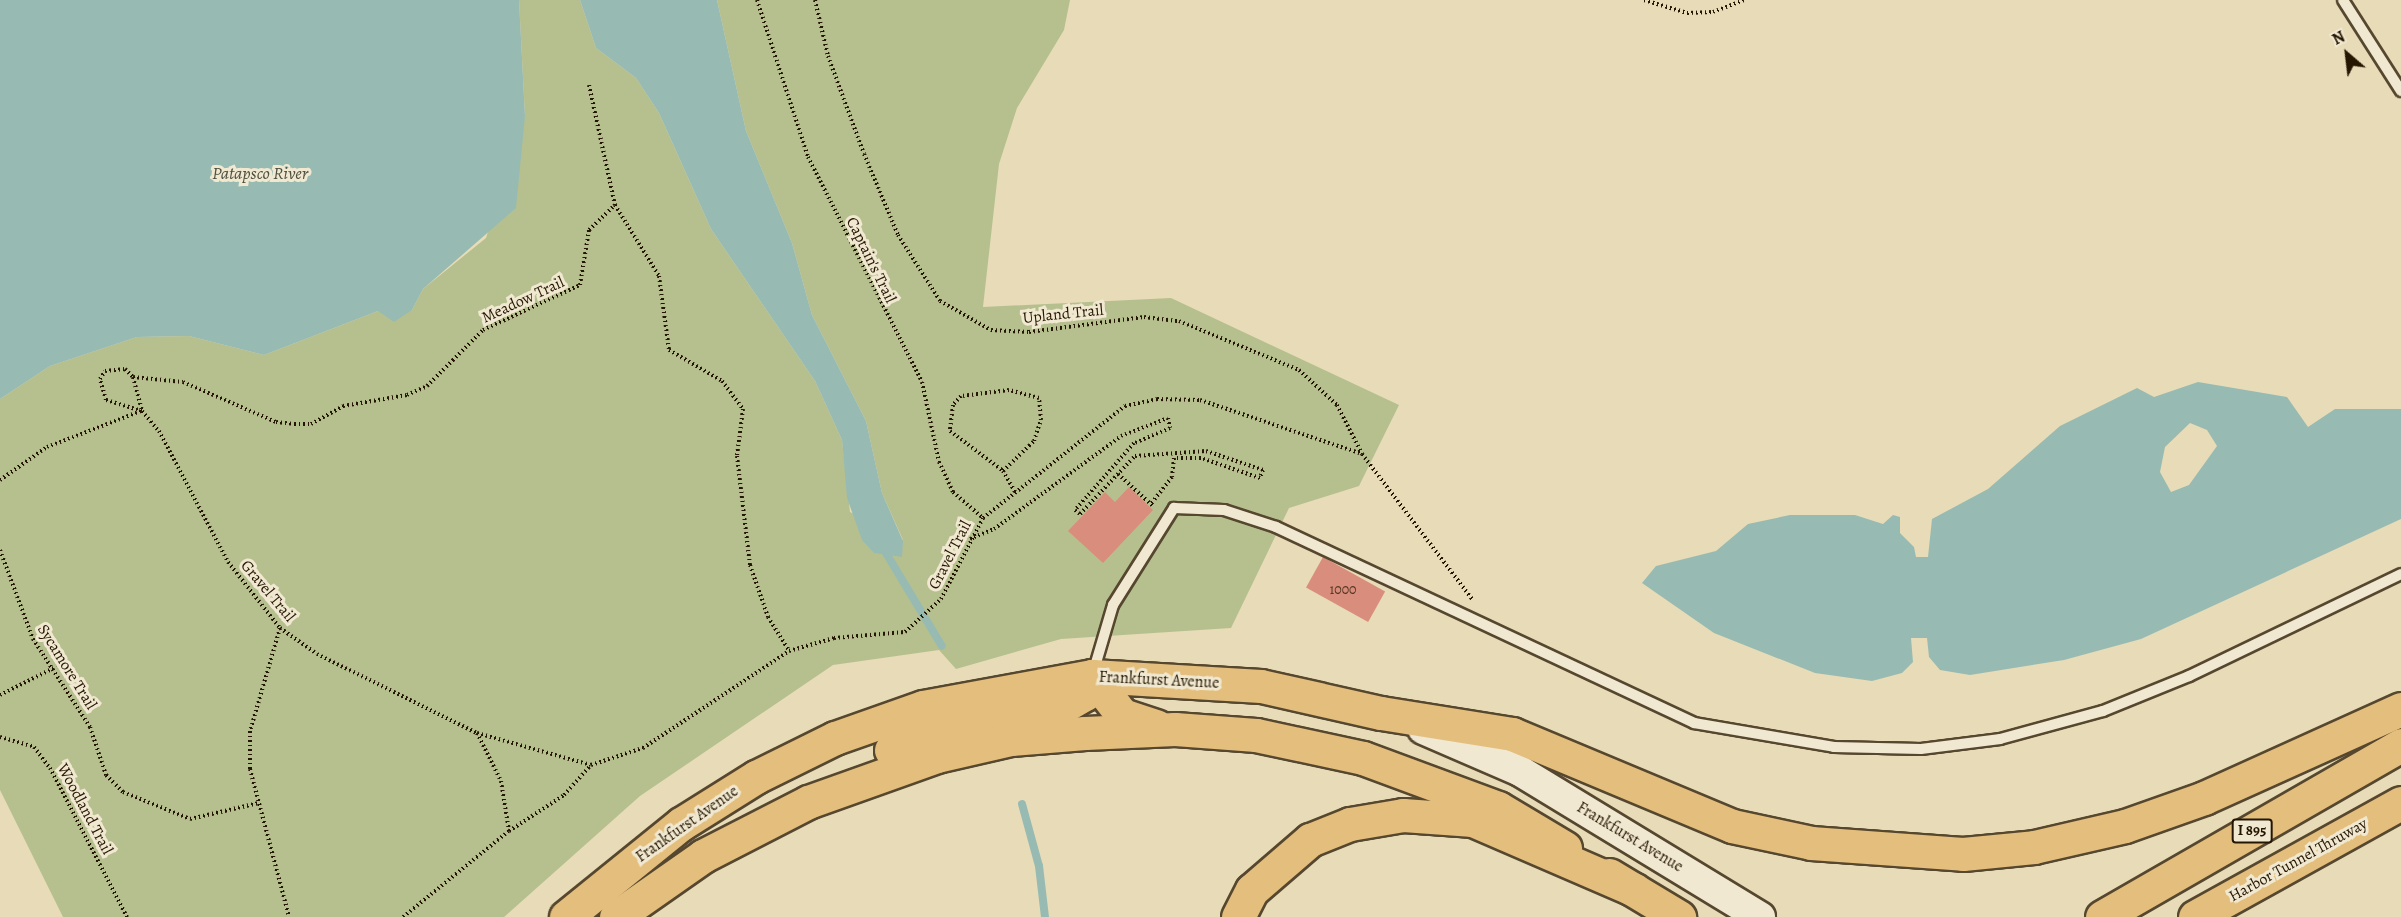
<!DOCTYPE html>
<html>
<head>
<meta charset="utf-8">
<style>
	body { margin:0 }
	#map { position:relative; width:2401px; height:917px; overflow:hidden; background:#e8dbb7; font-family:Alegreya,serif }
	div>[style] { position:absolute }
	.green>* { inset:0; background:#b6c08e }
	.water>* { inset:0; background:#97bbb2 }
	.stream>* { height:8px; margin:-4px; padding:0 4px; transform-origin:4px; border-radius:4px; background:#97bbb2 }
	.building>* { inset:0; background:#d98d7c; transform-origin:0 0 }
	.path>* { height:4px; margin-top:-2px; transform-origin:0; background:repeating-linear-gradient(90deg,#251602 0 1.5px,transparent 0 4.5px) }
	.roads { filter:drop-shadow(2px 0 #56472f) drop-shadow(-2px 0 #56472f) drop-shadow(0 2px #56472f) drop-shadow(0 -2px #56472f) }
	.service>* { height:10px; margin:-5px; padding:0 5px; transform-origin:5px; border-radius:5px; background:#f0e8d0 }
	.secondary>* { height:30px; margin:-15px; padding:0 15px; transform-origin:15px; border-radius:15px; background:#f0e8d0 }
	.primary>* { height:33px; margin:-16.5px; padding:0 16.5px; transform-origin:16.5px; border-radius:16.5px; background:#e4be7c }
	.motorway>* { height:33px; margin:-16.5px; padding:0 16.5px; transform-origin:16.5px; border-radius:16.5px; background:#e4be7c }
	span { translate:-50% -50%; white-space:nowrap; text-align:center; line-height:1.15; -webkit-text-stroke:6px #f0e8d0; paint-order:stroke }
	.number-label { font-size:14px; color:#523420 }
	.number-label span { -webkit-text-stroke-width:0 }
	.shield-label span { padding:2px 4px; background:#f0e8d0; border:2px solid; border-radius:4px; -webkit-text-stroke-width:0 }
	.shield-label { font-size:15px; color:#251602; font-weight:700 }
	.street-label { font-size:16px; color:#251602 }
	.water-label { font-size:18px; color:#4d5040; font-style:italic }
	.north { position:absolute; left:2317px; top:24px; width:60px; height:60px; -webkit-text-stroke:4px #f0e8d0; paint-order:stroke; rotate:332deg; font-size:16px; font-weight:700; line-height:24px; text-align:center; color:#251602 }
	.north::after { content:''; display:block; margin:auto; width:21px; height:27px; background:#251602; clip-path:polygon(50% 0,100% 100%,50% 72%,0 100%) }
</style>
</head>
<body>
<div id="map">
	<div class="green">
		<div style="clip-path:polygon(519px 0,580px 0,596px 48px,636px 78px,659px 113px,711px 229px,815px 381px,842px 440px,850px 512px,903px 540px,882px 493px,866px 421px,812px 315px,792px 243px,746px 131px,717px 0,1070px 0,1064px 30px,1017px 108px,999px 164px,983px 307px,1171px 298px,1399px 405px,1359px 486px,1289px 508px,1231px 628px,1061px 639px,956px 669px,939px 650px,833px 665px,640px 796px,504px 917px,63px 917px,0 790px,0 399px,50px 366px,137px 337px,189px 336px,264px 355px,378px 311px,412px 310px,423px 289px,486px 238px,525px 116px)"></div>
	</div>
	<div class="water">
		<div style="clip-path:polygon(0 0,519px 0,525px 116px,516px 208px,423px 289px,412px 310px,394px 322px,378px 311px,264px 355px,189px 336px,137px 337px,50px 366px,0 399px)"></div>
		<div style="clip-path:polygon(580px 0,717px 0,746px 131px,792px 243px,812px 315px,866px 421px,882px 493px,903px 541px,902px 557px,874px 553px,862px 540px,847px 498px,842px 440px,815px 381px,711px 229px,659px 113px,636px 78px,596px 48px)"></div>
		<div style="clip-path:polygon(evenodd,2198px 382px,2287px 397px,2308px 427px,2335px 409px,2401px 409px,2401px 519px,2141px 639px,2064px 660px,1970px 675px,1940px 670px,1929px 657px,1927px 638px,1911px 638px,1913px 662px,1902px 673px,1872px 681px,1815px 673px,1714px 633px,1642px 583px,1656px 566px,1716px 551px,1748px 524px,1790px 515px,1855px 515px,1883px 524px,1893px 515px,1900px 517px,1900px 533px,1914px 547px,1916px 557px,1928px 557px,1932px 519px,1988px 489px,2060px 426px,2137px 388px,2154px 397px,2198px 382px,2190px 423px,2207px 430px,2217px 446px,2189px 485px,2171px 492px,2160px 472px,2165px 447px,2190px 423px)"></div>
	</div>
	<div class="stream">
		<div style="left:883px;top:548px;width:114px;rotate:59deg"></div>
		<div style="left:1022px;top:804px;width:64px;rotate:74.7deg"></div>
		<div style="left:1039px;top:866px;width:51px;rotate:83.3deg"></div>
	</div>
	<div class="building">
		<div style="clip-path:polygon(1129px 487px,1153px 510px,1103px 563px,1068px 531px,1105px 492px,1115px 502px)"></div>
		<div style="left:1323px;top:557px;width:71px;height:35px;rotate:29deg"></div>
	</div>
	<div class="path">
		<div style="left:757px;top:0;width:165px;rotate:72deg"></div>
		<div style="left:808px;top:157px;width:252px;rotate:63.1deg"></div>
		<div style="left:922px;top:382px;width:82px;rotate:78deg"></div>
		<div style="left:939px;top:462px;width:33px;rotate:65deg"></div>
		<div style="left:953px;top:492px;width:40px;rotate:41deg"></div>
		<div style="left:815px;top:0;width:57px;rotate:76.9deg"></div>
		<div style="left:828px;top:56px;width:104px;rotate:69.8deg"></div>
		<div style="left:864px;top:154px;width:88px;rotate:67.2deg"></div>
		<div style="left:898px;top:235px;width:78px;rotate:57.5deg"></div>
		<div style="left:940px;top:301px;width:59px;rotate:29.6deg"></div>
		<div style="left:991px;top:330px;width:38px;rotate:3deg"></div>
		<div style="left:1029px;top:332px;width:116px;rotate:-7.4deg"></div>
		<div style="left:1144px;top:317px;width:35px;rotate:7deg"></div>
		<div style="left:1179px;top:321px;width:130px;rotate:22.2deg"></div>
		<div style="left:1299px;top:370px;width:52px;rotate:42.6deg"></div>
		<div style="left:1337px;top:405px;width:55px;rotate:63deg"></div>
		<div style="left:1362px;top:454px;width:182px;rotate:52.8deg"></div>
		<div style="left:1644px;top:0;width:45px;rotate:16.8deg"></div>
		<div style="left:1687px;top:13px;width:26px;rotate:-2deg"></div>
		<div style="left:1713px;top:12px;width:33px;rotate:-21deg"></div>
		<div style="left:589px;top:85px;width:123px;rotate:77.8deg"></div>
		<div style="left:615px;top:205px;width:84px;rotate:58.2deg"></div>
		<div style="left:659px;top:276px;width:75px;rotate:82.3deg"></div>
		<div style="left:669px;top:350px;width:61px;rotate:30.3deg"></div>
		<div style="left:722px;top:381px;width:35px;rotate:53deg"></div>
		<div style="left:743px;top:409px;width:47px;rotate:97.3deg"></div>
		<div style="left:737px;top:456px;width:110px;rotate:83.2deg"></div>
		<div style="left:750px;top:565px;width:55px;rotate:70.9deg"></div>
		<div style="left:768px;top:617px;width:40px;rotate:58deg"></div>
		<div style="left:133px;top:377px;width:50px;rotate:5.7deg"></div>
		<div style="left:183px;top:382px;width:101px;rotate:23.3deg"></div>
		<div style="left:276px;top:422px;width:18px;rotate:6deg"></div>
		<div style="left:294px;top:424px;width:17px"></div>
		<div style="left:311px;top:424px;width:37px;rotate:-29deg"></div>
		<div style="left:343px;top:406px;width:65px;rotate:-9.8deg"></div>
		<div style="left:407px;top:395px;width:22px;rotate:-24deg"></div>
		<div style="left:427px;top:386px;width:79px;rotate:-45deg"></div>
		<div style="left:483px;top:330px;width:107px;rotate:-24.9deg"></div>
		<div style="left:580px;top:285px;width:56px;rotate:-80.7deg"></div>
		<div style="left:589px;top:230px;width:36px;rotate:-44deg"></div>
		<div style="left:142px;top:411px;width:38px;rotate:-163deg"></div>
		<div style="left:106px;top:400px;width:22px;rotate:-106deg"></div>
		<div style="left:100px;top:379px;width:9px;rotate:-58deg"></div>
		<div style="left:105px;top:371px;width:20px;rotate:-6deg"></div>
		<div style="left:125px;top:369px;width:11px;rotate:45deg"></div>
		<div style="left:133px;top:377px;width:35px;rotate:75deg"></div>
		<div style="left:142px;top:411px;width:26px;rotate:50deg"></div>
		<div style="left:159px;top:431px;width:148px;rotate:62.2deg"></div>
		<div style="left:228px;top:562px;width:84px;rotate:51.8deg"></div>
		<div style="left:280px;top:628px;width:45px;rotate:35.1deg"></div>
		<div style="left:317px;top:654px;width:178px;rotate:26.3deg"></div>
		<div style="left:477px;top:733px;width:118px;rotate:15.7deg"></div>
		<div style="left:591px;top:765px;width:55px;rotate:-18.1deg"></div>
		<div style="left:643px;top:748px;width:175px;rotate:-33.6deg"></div>
		<div style="left:789px;top:651px;width:47px;rotate:-16.1deg"></div>
		<div style="left:834px;top:638px;width:71px;rotate:-4.8deg"></div>
		<div style="left:905px;top:632px;width:49px;rotate:-42.5deg"></div>
		<div style="left:941px;top:599px;width:91px;rotate:-62.6deg"></div>
		<div style="left:983px;top:518px;width:181px;rotate:-38.3deg"></div>
		<div style="left:1125px;top:406px;width:33px;rotate:-12deg"></div>
		<div style="left:1157px;top:399px;width:43px;rotate:1.3deg"></div>
		<div style="left:1200px;top:400px;width:171px;rotate:18.4deg"></div>
		<div style="left:1003px;top:471px;width:43px;rotate:-44.1deg"></div>
		<div style="left:1034px;top:441px;width:22px;rotate:-72deg"></div>
		<div style="left:1041px;top:420px;width:22px;rotate:-95deg"></div>
		<div style="left:1039px;top:398px;width:31px;rotate:-165deg"></div>
		<div style="left:1009px;top:390px;width:48px;rotate:172.9deg"></div>
		<div style="left:961px;top:396px;width:12px;rotate:132deg"></div>
		<div style="left:953px;top:405px;width:26px;rotate:97deg"></div>
		<div style="left:950px;top:431px;width:66px;rotate:37deg"></div>
		<div style="left:1003px;top:471px;width:24px;rotate:60deg"></div>
		<div style="left:1118px;top:474px;width:47px;rotate:42.4deg"></div>
		<div style="left:0;top:480px;width:57px;rotate:-35.1deg"></div>
		<div style="left:47px;top:447px;width:101px;rotate:-21deg"></div>
		<div style="left:970px;top:539px;width:26px;rotate:-23deg"></div>
		<div style="left:994px;top:529px;width:157px;rotate:-36.2deg"></div>
		<div style="left:1121px;top:436px;width:50px;rotate:-21deg"></div>
		<div style="left:1168px;top:418px;width:10px;rotate:79deg"></div>
		<div style="left:1170px;top:428px;width:39px;rotate:157deg"></div>
		<div style="left:1134px;top:443px;width:89px;rotate:131.4deg"></div>
		<div style="left:1075px;top:510px;width:6px;rotate:39deg"></div>
		<div style="left:1080px;top:514px;width:80px;rotate:-46.5deg"></div>
		<div style="left:1135px;top:456px;width:71px;rotate:-4deg"></div>
		<div style="left:1206px;top:451px;width:60px;rotate:18.4deg"></div>
		<div style="left:1263px;top:470px;width:9px;rotate:111deg"></div>
		<div style="left:1260px;top:478px;width:62px;rotate:-161.3deg"></div>
		<div style="left:1201px;top:458px;width:27px;rotate:180deg"></div>
		<div style="left:1174px;top:458px;width:19px;rotate:96deg"></div>
		<div style="left:1172px;top:477px;width:34px;rotate:128deg"></div>
		<div style="left:0;top:550px;width:95px;rotate:69.7deg"></div>
		<div style="left:33px;top:639px;width:105px;rotate:57.1deg"></div>
		<div style="left:90px;top:727px;width:51px;rotate:71.6deg"></div>
		<div style="left:106px;top:775px;width:24px;rotate:45deg"></div>
		<div style="left:123px;top:792px;width:72px;rotate:21.9deg"></div>
		<div style="left:190px;top:819px;width:71px;rotate:-13.1deg"></div>
		<div style="left:280px;top:628px;width:107px;rotate:106.2deg"></div>
		<div style="left:250px;top:731px;width:38px;rotate:90deg"></div>
		<div style="left:250px;top:769px;width:153px;rotate:75.2deg"></div>
		<div style="left:0;top:695px;width:63px;rotate:-26.6deg"></div>
		<div style="left:477px;top:733px;width:54px;rotate:63.4deg"></div>
		<div style="left:501px;top:781px;width:51px;rotate:80.9deg"></div>
		<div style="left:509px;top:831px;width:66px;rotate:-33.2deg"></div>
		<div style="left:564px;top:795px;width:40px;rotate:-48deg"></div>
		<div style="left:0;top:737px;width:35px;rotate:16deg"></div>
		<div style="left:34px;top:747px;width:26px;rotate:53deg"></div>
		<div style="left:50px;top:768px;width:168px;rotate:62.7deg"></div>
		<div style="left:403px;top:917px;width:136px;rotate:-39.1deg"></div>
	</div>
	<div class="roads">
		<div class="service">
			<div style="left:2343px;top:0;width:108px;rotate:57.5deg"></div>
			<div style="left:1093px;top:673px;width:71px;rotate:-73.6deg"></div>
			<div style="left:1113px;top:605px;width:115px;rotate:-57.8deg"></div>
			<div style="left:1174px;top:508px;width:50px;rotate:2.3deg"></div>
			<div style="left:1224px;top:510px;width:55px;rotate:18.1deg"></div>
			<div style="left:1276px;top:527px;width:462px;rotate:25.1deg"></div>
			<div style="left:1694px;top:723px;width:142px;rotate:9.7deg"></div>
			<div style="left:1834px;top:747px;width:87px;rotate:1.3deg"></div>
			<div style="left:1921px;top:749px;width:80px;rotate:-7.2deg"></div>
			<div style="left:2000px;top:739px;width:107px;rotate:-15.2deg"></div>
			<div style="left:2103px;top:711px;width:93px;rotate:-22.1deg"></div>
			<div style="left:2189px;top:676px;width:235px;rotate:-25.7deg"></div>
		</div>
		<div class="secondary">
			<div style="left:1423px;top:729px;width:106px;rotate:23.4deg"></div>
			<div style="left:1520px;top:771px;width:281px;rotate:31.3deg"></div>
		</div>
		<div class="primary">
			<div style="left:1092px;top:676px;width:49px;rotate:52.4deg"></div>
			<div style="left:1122px;top:715px;width:36px;rotate:18deg"></div>
			<div style="left:891px;top:750px;width:72px;rotate:-18.7deg"></div>
			<div style="left:959px;top:727px;width:107px;rotate:-11.3deg"></div>
			<div style="left:1064px;top:706px;width:24px;rotate:-30deg"></div>
			<div style="left:1085px;top:694px;width:19px;rotate:-69deg"></div>
			<div style="left:1609px;top:875px;width:82px;rotate:31deg"></div>
			<div style="left:566px;top:917px;width:148px;rotate:-39deg"></div>
			<div style="left:681px;top:824px;width:89px;rotate:-32.1deg"></div>
			<div style="left:756px;top:777px;width:88px;rotate:-26.3deg"></div>
			<div style="left:835px;top:738px;width:93px;rotate:-19.4deg"></div>
			<div style="left:923px;top:707px;width:172px;rotate:-10.4deg"></div>
			<div style="left:1092px;top:676px;width:169px;rotate:3.4deg"></div>
			<div style="left:1261px;top:686px;width:123px;rotate:12.7deg"></div>
			<div style="left:616px;top:917px;width:106px;rotate:-35deg"></div>
			<div style="left:703px;top:856px;width:118px;rotate:-27.2deg"></div>
			<div style="left:808px;top:802px;width:137px;rotate:-19.6deg"></div>
			<div style="left:937px;top:756px;width:76px;rotate:-12.9deg"></div>
			<div style="left:1011px;top:739px;width:74px;rotate:-4.6deg"></div>
			<div style="left:1085px;top:733px;width:90px;rotate:-2.5deg"></div>
			<div style="left:1175px;top:729px;width:81px;rotate:4.2deg"></div>
			<div style="left:1256px;top:735px;width:109px;rotate:12.1deg"></div>
			<div style="left:1363px;top:758px;width:144px;rotate:20.3deg"></div>
			<div style="left:1498px;top:808px;width:78px;rotate:30.8deg"></div>
		</div>
		<div class="motorway">
			<div style="left:1381px;top:713px;width:133px;rotate:9.1deg"></div>
			<div style="left:1512px;top:734px;width:238px;rotate:22.7deg"></div>
			<div style="left:1732px;top:826px;width:81px;rotate:12.1deg"></div>
			<div style="left:1811px;top:843px;width:152px;rotate:4.1deg"></div>
			<div style="left:1963px;top:854px;width:71px;rotate:-5.6deg"></div>
			<div style="left:2034px;top:847px;width:93px;rotate:-13deg"></div>
			<div style="left:2125px;top:826px;width:84px;rotate:-19.5deg"></div>
			<div style="left:2204px;top:798px;width:216px;rotate:-24.3deg"></div>
			<div style="left:1238px;top:917px;width:30px;rotate:-63deg"></div>
			<div style="left:1252px;top:890px;width:77px;rotate:-40.8deg"></div>
			<div style="left:1310px;top:840px;width:43px;rotate:-21.8deg"></div>
			<div style="left:1350px;top:824px;width:54px;rotate:-9.6deg"></div>
			<div style="left:1403px;top:815px;width:70px;rotate:4.1deg"></div>
			<div style="left:1473px;top:820px;width:176px;rotate:23.4deg"></div>
			<div style="left:2102px;top:917px;width:345px;rotate:-29.9deg"></div>
			<div style="left:2195px;top:917px;width:235px;rotate:-29deg"></div>
		</div>
	</div>
	<div class="number-label">
		<span style="left:1343px;top:590px">1000</span>
	</div>
	<div class="shield-label">
		<span style="left:2252px;top:831px">I 895</span>
	</div>
	<div class="street-label">
		<span style="left:871px;top:260px;rotate:64deg">Captain's Trail</span>
		<span style="left:523px;top:300px;rotate:-25deg">Meadow Trail</span>
		<span style="left:1063px;top:314px;rotate:-6deg">Upland Trail</span>
		<span style="left:950px;top:555px;rotate:-63deg">Gravel Trail</span>
		<span style="left:268px;top:591px;rotate:50deg">Gravel Trail</span>
		<span style="left:67px;top:667px;rotate:58deg">Sycamore Trail</span>
		<span style="left:1159px;top:680px;rotate:3deg">Frankfurst Avenue</span>
		<span style="left:85px;top:809px;rotate:62deg">Woodland Trail</span>
		<span style="left:687px;top:824px;rotate:-35deg">Frankfurst Avenue</span>
		<span style="left:1630px;top:837px;rotate:31deg">Frankfurst Avenue</span>
		<span style="left:2298px;top:860px;rotate:-29deg">Harbor Tunnel Thruway</span>
	</div>
	<div class="water-label">
		<span style="left:260px;top:173px">Patapsco River</span>
	</div>
	<div class="north">N</div>
</div>
</body>
</html>
